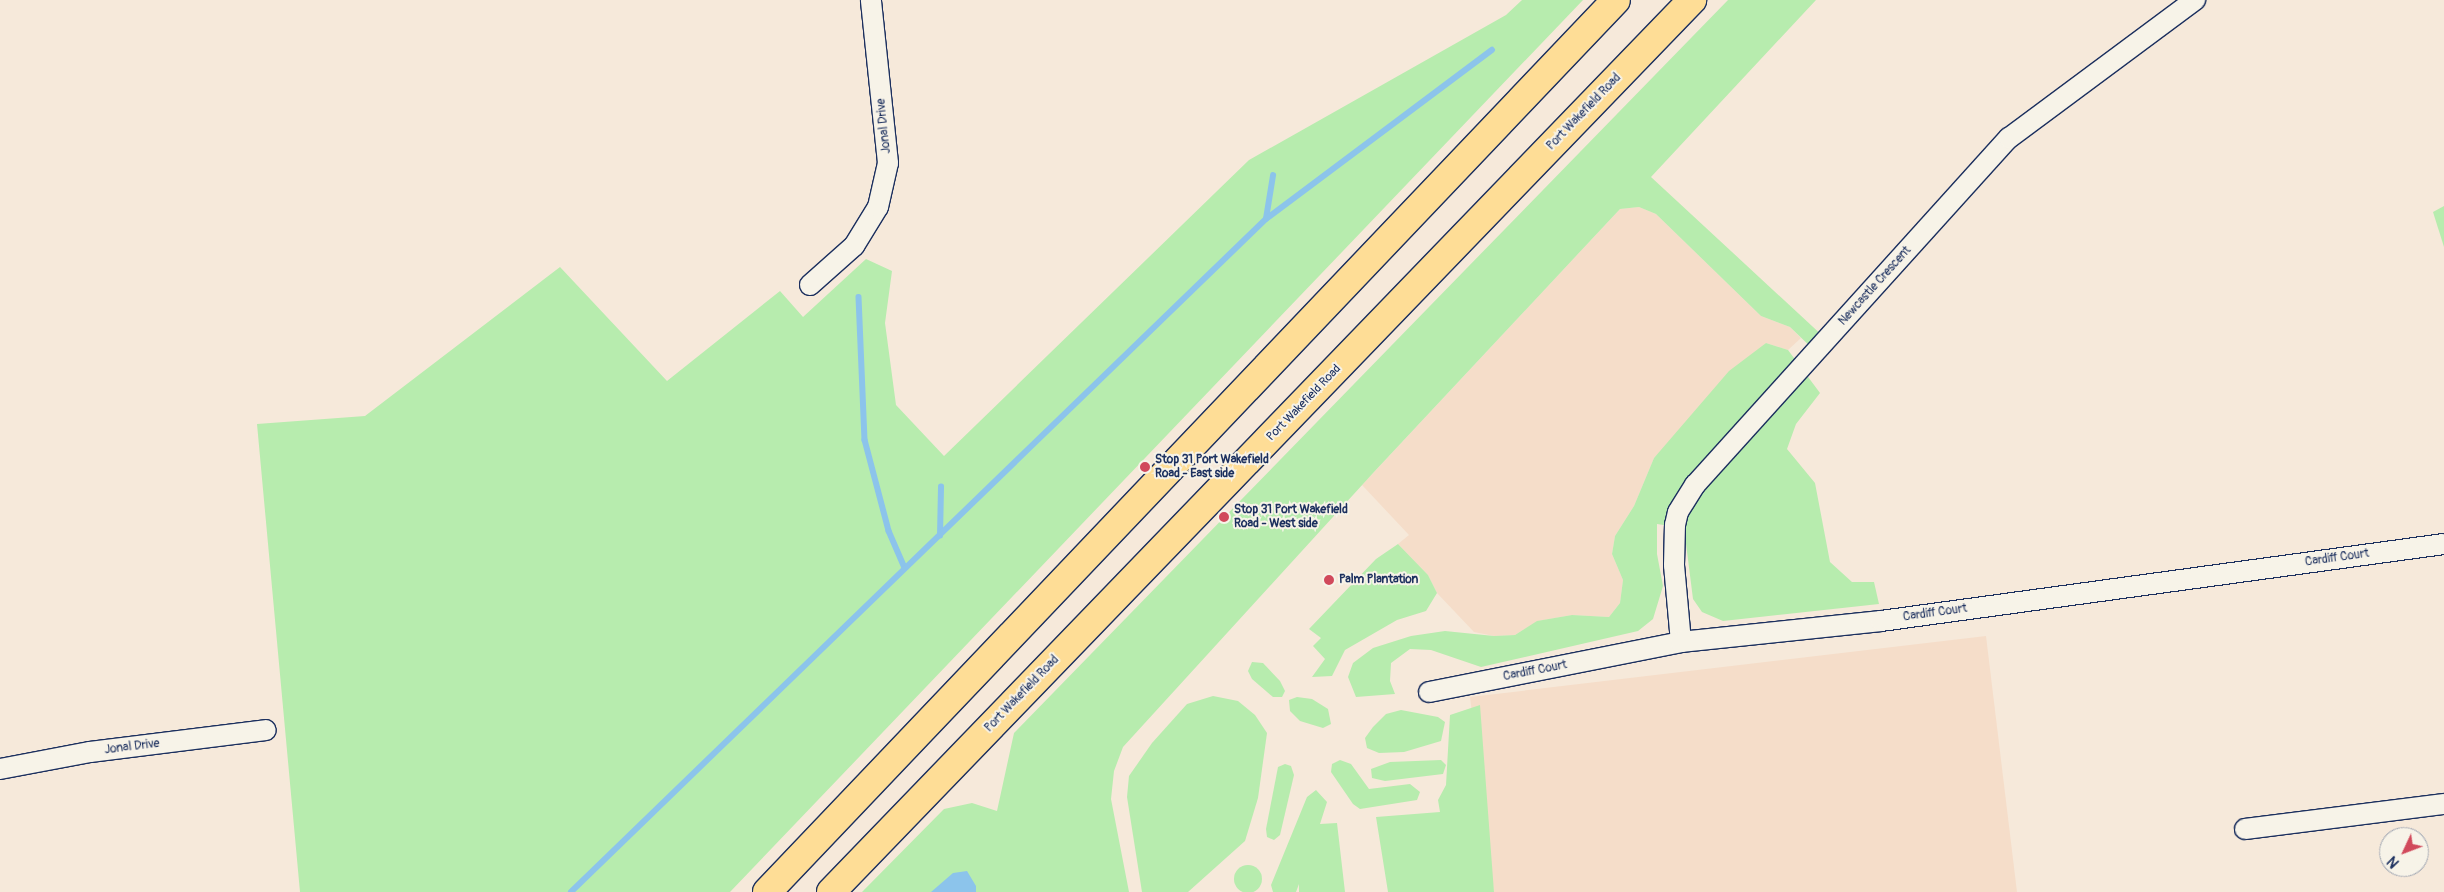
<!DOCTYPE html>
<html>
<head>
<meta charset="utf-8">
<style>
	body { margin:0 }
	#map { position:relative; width:2444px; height:892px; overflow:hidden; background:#f6e9da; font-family:Pangolin,sans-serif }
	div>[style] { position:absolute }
	.built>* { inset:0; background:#f5ddc9 }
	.green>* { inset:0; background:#b7ecae }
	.round { border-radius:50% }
	.water>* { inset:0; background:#8cc4eb }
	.stream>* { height:5.5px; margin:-2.75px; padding:0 2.75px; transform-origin:2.75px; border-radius:2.75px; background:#8cc4eb }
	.roads { filter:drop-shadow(1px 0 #1b2f5e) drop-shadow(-1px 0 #1b2f5e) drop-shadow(0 1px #1b2f5e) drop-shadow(0 -1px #1b2f5e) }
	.minor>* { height:20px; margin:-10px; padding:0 10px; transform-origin:10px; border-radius:10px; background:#f7f3e8 }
	.trunk>* { height:28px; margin:-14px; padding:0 14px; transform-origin:14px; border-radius:14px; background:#fedd96 }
	.dots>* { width:14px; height:14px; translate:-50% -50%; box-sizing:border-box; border:2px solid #f7f3e8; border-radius:50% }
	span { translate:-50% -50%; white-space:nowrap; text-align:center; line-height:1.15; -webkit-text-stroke:4px #f7f3e8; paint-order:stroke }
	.street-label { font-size:12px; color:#1b2f5e }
	.poi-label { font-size:12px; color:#1b2f5e; font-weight:700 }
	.left { translate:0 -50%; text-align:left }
	.north { position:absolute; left:2379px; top:827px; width:50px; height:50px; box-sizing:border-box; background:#f7f3e8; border:1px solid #9fa5b1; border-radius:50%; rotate:227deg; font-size:14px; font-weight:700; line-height:20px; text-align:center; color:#1b2f5e }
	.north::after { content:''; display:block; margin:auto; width:18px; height:22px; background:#d1495b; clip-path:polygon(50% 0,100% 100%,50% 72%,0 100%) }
</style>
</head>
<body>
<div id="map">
	<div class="built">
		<div style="clip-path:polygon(1639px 207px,1656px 214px,1761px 316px,1790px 327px,1801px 338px,1788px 350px,1766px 343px,1654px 458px,1634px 506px,1615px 536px,1612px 554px,1623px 580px,1620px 603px,1609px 617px,1572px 615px,1538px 621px,1515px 635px,1494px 636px,1474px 632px,1437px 593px,1428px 575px,1398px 544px,1409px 535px,1362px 485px,1620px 209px)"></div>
		<div style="clip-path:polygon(1986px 636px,2017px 892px,1494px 892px,1470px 697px)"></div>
	</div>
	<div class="green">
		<div style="clip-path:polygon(1522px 0,1583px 0,730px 892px,300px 892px,257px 424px,365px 416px,560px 267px,667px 381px,780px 291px,803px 317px,866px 259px,892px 271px,885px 323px,896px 405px,944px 456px,1249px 160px,1506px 15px)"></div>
		<div style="clip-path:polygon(1728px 0,1816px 0,1651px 177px,1826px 339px,1815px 351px,1790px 327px,1761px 316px,1656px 214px,1639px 207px,1620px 209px,1374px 472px,1123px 747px,1114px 771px,1111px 799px,1129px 892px,862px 892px,944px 809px,972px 803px,997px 811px,1014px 733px)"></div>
		<div style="clip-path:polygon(2444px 206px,2444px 247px,2433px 212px)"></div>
		<div style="clip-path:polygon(1766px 343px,1788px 350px,1820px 393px,1796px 424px,1787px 449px,1815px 483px,1830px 562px,1852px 582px,1874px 582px,1879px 604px,1723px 621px,1702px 612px,1693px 599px,1684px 528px,1657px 524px,1657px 554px,1663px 586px,1653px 619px,1638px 631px,1481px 667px,1431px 650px,1410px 649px,1391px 663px,1390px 681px,1395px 694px,1356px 697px,1348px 677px,1353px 663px,1373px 648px,1411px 636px,1445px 631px,1494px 636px,1515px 635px,1537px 621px,1572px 615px,1609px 617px,1620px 603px,1623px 580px,1612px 554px,1615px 536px,1634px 506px,1654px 458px,1729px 371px)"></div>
		<div style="clip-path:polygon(1398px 544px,1428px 575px,1437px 593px,1426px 611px,1397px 620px,1345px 650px,1332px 676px,1312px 677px,1325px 659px,1313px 646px,1321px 638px,1309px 629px,1376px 559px)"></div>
		<div style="clip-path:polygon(1252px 662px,1263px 663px,1280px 681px,1285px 691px,1282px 697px,1273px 697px,1252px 679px,1248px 671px)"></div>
		<div style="clip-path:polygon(1213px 696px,1238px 701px,1255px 715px,1267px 733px,1258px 798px,1245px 841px,1188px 892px,1142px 892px,1127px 797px,1129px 776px,1152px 743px,1187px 704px)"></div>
		<div style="clip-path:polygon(1297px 697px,1312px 699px,1328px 709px,1331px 724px,1323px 728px,1300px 721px,1290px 711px,1289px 700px)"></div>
		<div style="clip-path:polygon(1480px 705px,1494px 892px,1388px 892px,1376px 817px,1440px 812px,1438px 800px,1446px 785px,1450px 715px)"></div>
		<div style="clip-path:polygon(1401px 710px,1438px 717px,1445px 722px,1441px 741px,1404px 752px,1379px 753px,1367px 748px,1365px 738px,1373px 727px,1386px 714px)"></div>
		<div style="clip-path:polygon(1340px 760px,1351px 764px,1369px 789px,1410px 784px,1420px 792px,1417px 800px,1360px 809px,1353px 804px,1331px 772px,1332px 764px)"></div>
		<div style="clip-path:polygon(1441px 760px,1446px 765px,1443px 774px,1385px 781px,1372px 778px,1371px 769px,1390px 762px)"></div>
		<div style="clip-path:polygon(1285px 764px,1291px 766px,1294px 775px,1280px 835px,1274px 840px,1267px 837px,1266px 829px,1278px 767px)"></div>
		<div style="clip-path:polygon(1316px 790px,1327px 802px,1320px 824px,1337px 823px,1345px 892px,1299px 892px,1299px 884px,1296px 892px,1273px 892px,1271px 885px,1307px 797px)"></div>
		<div class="round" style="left:1234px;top:865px;width:28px;height:28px"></div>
	</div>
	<div class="water">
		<div style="clip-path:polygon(967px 871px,976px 886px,976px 892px,931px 892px,953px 873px)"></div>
	</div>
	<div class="stream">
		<div style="left:1266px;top:219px;width:44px;rotate:-80.8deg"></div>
		<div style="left:859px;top:297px;width:143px;rotate:87.6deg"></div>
		<div style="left:865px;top:440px;width:94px;rotate:75.2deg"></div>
		<div style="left:889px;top:531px;width:40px;rotate:66.6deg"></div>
		<div style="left:940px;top:536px;width:49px;rotate:-88.8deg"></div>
		<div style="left:571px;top:892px;width:967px;rotate:-44.08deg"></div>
		<div style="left:1266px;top:219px;width:282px;rotate:-36.8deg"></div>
	</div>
	<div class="roads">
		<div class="minor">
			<div style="left:810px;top:285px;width:59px;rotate:-41.6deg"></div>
			<div style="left:854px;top:246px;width:46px;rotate:-58.4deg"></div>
			<div style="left:878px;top:207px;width:45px;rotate:-77.2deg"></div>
			<div style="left:888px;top:163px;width:164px;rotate:-96deg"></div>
			<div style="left:1681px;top:642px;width:77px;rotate:-95.2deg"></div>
			<div style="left:1674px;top:565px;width:40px;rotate:-88.6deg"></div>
			<div style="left:1675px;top:525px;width:13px;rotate:-77deg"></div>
			<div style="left:1678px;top:512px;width:32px;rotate:-58deg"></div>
			<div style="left:1695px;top:485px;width:468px;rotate:-47.9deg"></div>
			<div style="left:2009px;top:138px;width:232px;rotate:-36.6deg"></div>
			<div style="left:1429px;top:692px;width:257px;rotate:-11.2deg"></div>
			<div style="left:1681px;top:642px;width:201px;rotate:-6deg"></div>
			<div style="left:1881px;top:621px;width:568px;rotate:-7.79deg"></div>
			<div style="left:0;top:769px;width:92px;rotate:-10.7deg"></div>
			<div style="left:90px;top:752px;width:177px;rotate:-7.1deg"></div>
			<div style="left:2245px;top:829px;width:201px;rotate:-7.2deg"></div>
		</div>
		<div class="trunk">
			<div style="left:767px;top:892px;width:1231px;rotate:-46.41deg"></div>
			<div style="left:831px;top:892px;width:1240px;rotate:-46.01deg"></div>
		</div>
	</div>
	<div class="dots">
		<div style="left:1145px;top:467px;background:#d1495b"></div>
		<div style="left:1224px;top:517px;background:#d1495b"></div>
		<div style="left:1329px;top:580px;background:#d1495b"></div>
	</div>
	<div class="street-label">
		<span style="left:1584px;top:112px;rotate:-46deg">Port Wakefield Road</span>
		<span style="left:884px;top:126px;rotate:-96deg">Jonal Drive</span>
		<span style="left:1875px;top:286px;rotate:-48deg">Newcastle Crescent</span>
		<span style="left:1304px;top:403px;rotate:-46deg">Port Wakefield Road</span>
		<span style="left:2337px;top:558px;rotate:-8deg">Cardiff Court</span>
		<span style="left:1935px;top:613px;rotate:-8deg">Cardiff Court</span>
		<span style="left:1535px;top:671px;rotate:-11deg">Cardiff Court</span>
		<span style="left:1022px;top:694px;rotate:-46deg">Port Wakefield Road</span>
		<span style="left:132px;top:747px;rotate:-7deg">Jonal Drive</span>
	</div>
	<div class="poi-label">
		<span class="left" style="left:1155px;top:467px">Stop 31 Port Wakefield<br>Road - East side</span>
		<span class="left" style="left:1234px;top:517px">Stop 31 Port Wakefield<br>Road - West side</span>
		<span class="left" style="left:1339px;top:580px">Palm Plantation</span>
	</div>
	<div class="north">N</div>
</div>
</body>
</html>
